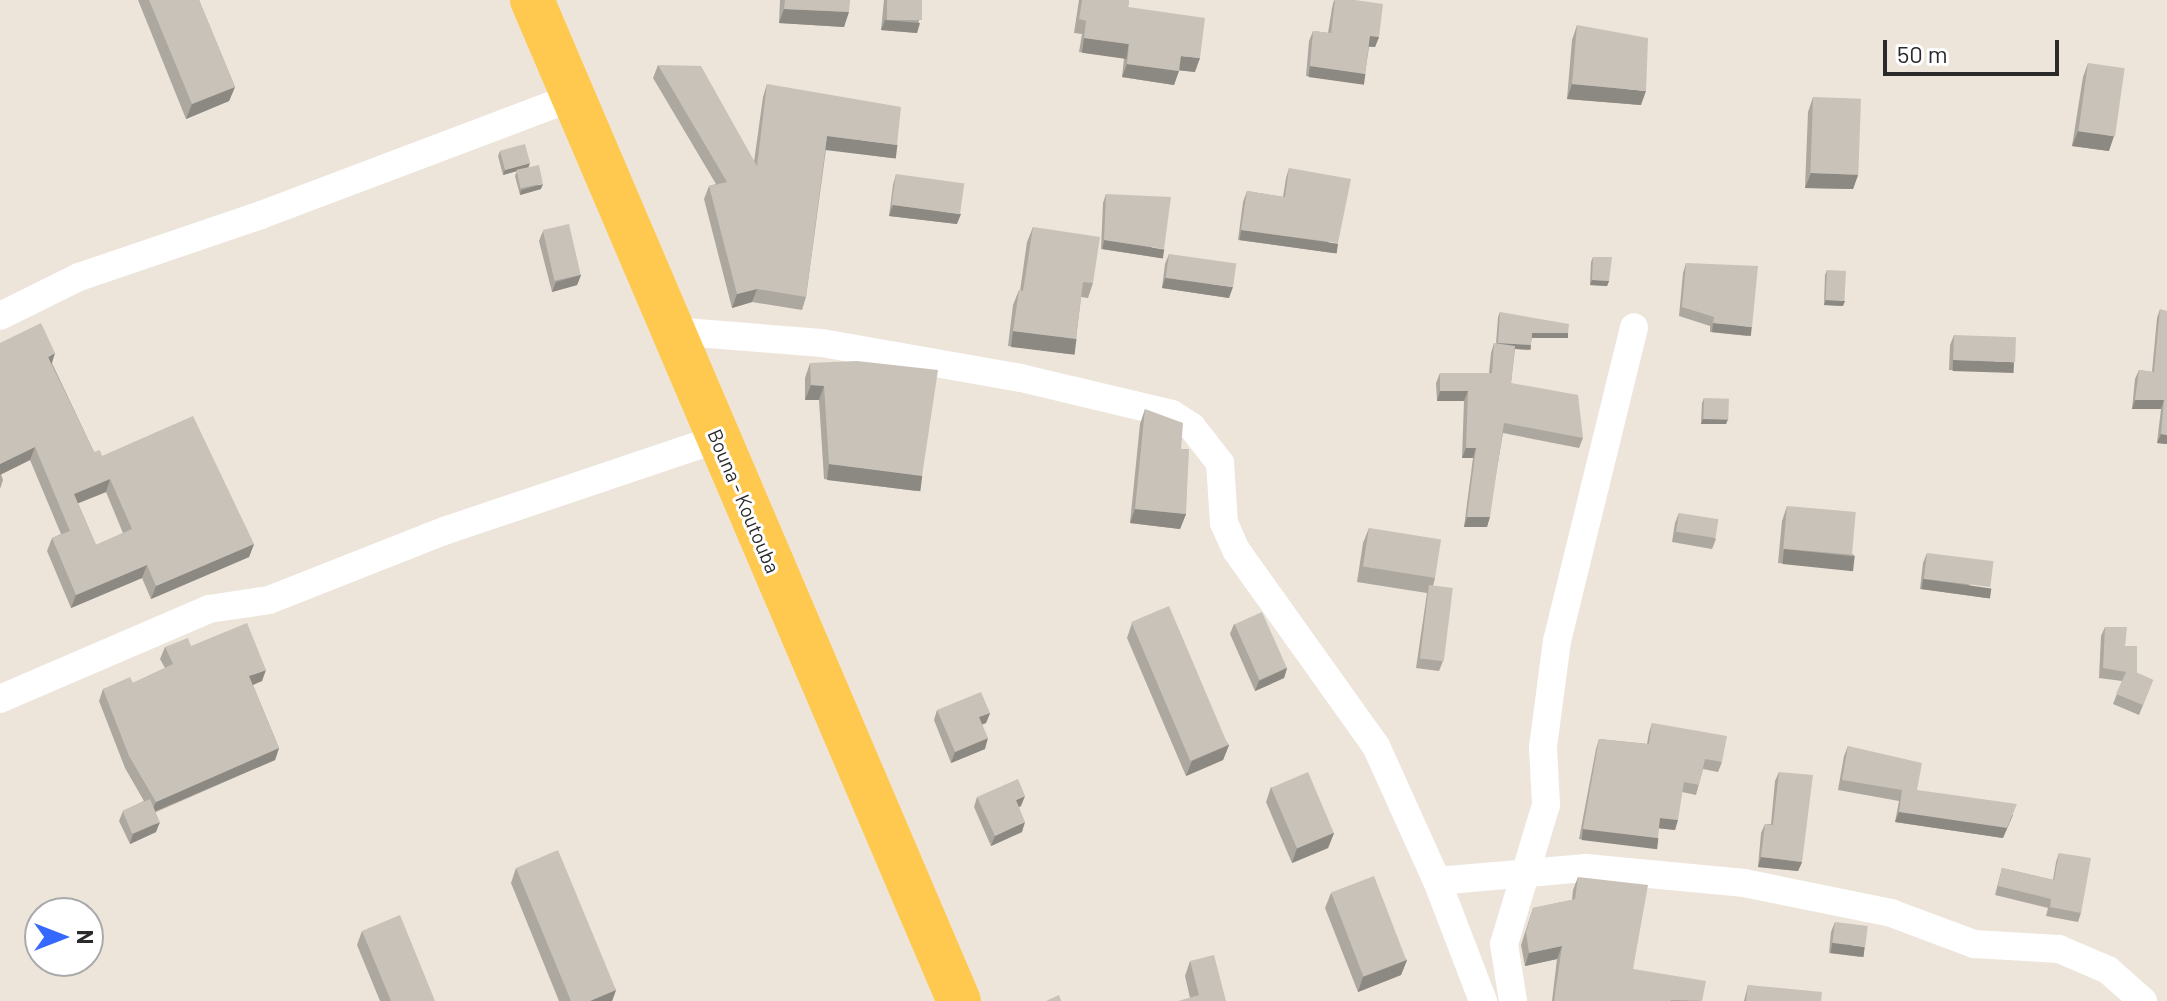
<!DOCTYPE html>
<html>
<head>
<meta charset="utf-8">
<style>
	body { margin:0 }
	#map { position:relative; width:2167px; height:1001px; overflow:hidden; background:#ede4da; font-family:Barlow,sans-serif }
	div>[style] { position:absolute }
	.street>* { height:28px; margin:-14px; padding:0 14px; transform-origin:14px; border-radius:14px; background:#fff }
	.primary>* { height:44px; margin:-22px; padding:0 22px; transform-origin:22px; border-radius:22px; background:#fec94e }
	.wall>* { inset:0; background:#aca79f }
	.shaded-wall>* { inset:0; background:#8c8882; transform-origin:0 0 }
	.building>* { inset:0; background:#c8c2b9; transform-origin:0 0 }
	span { translate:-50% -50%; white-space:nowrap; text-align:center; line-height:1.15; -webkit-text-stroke:6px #fff; paint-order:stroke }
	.street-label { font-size:20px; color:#2a2a2a }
	.north { position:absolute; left:24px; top:897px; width:80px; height:80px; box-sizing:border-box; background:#fff; border:2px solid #aaa; border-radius:50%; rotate:90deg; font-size:22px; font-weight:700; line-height:32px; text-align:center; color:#2a2a2a }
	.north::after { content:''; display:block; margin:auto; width:28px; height:36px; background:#3568ff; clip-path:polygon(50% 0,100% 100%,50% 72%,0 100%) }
	.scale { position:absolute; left:1883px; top:40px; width:176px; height:36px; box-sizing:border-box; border:4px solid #2a2a2a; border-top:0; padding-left:10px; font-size:24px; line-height:28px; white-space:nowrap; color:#2a2a2a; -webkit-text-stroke:6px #fff; paint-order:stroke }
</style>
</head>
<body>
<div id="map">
	<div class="street">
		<div style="left:0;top:316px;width:88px;rotate:-26.3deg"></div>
		<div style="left:79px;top:277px;width:192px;rotate:-18.8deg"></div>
		<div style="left:261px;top:215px;width:334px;rotate:-20.7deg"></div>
		<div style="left:672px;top:331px;width:150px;rotate:4.6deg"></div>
		<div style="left:822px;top:343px;width:202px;rotate:10deg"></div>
		<div style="left:1021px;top:378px;width:155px;rotate:13.4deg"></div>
		<div style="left:1172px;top:414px;width:24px;rotate:33deg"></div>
		<div style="left:1192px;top:427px;width:46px;rotate:52.1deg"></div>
		<div style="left:1220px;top:463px;width:60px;rotate:86.2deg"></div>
		<div style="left:1224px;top:523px;width:30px;rotate:66deg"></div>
		<div style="left:1236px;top:550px;width:241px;rotate:54.5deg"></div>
		<div style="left:1376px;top:746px;width:148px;rotate:65.7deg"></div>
		<div style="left:1437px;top:881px;width:129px;rotate:69deg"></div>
		<div style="left:0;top:699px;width:228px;rotate:-23.3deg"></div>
		<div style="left:209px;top:609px;width:61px;rotate:-8.5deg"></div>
		<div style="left:269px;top:600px;width:188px;rotate:-21.5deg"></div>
		<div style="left:444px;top:531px;width:289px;rotate:-18.6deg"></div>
		<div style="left:1437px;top:881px;width:150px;rotate:-5deg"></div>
		<div style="left:1586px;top:868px;width:159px;rotate:5.4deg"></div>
		<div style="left:1744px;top:883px;width:150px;rotate:11.5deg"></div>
		<div style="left:1891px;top:913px;width:89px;rotate:20.5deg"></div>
		<div style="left:1974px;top:944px;width:85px;rotate:3.4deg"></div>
		<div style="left:2059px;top:949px;width:53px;rotate:23.2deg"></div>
		<div style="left:2108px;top:970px;width:47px;rotate:41.5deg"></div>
		<div style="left:1513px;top:1001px;width:58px;rotate:-99deg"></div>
		<div style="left:1504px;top:944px;width:145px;rotate:-73.2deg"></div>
		<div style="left:1546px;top:805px;width:58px;rotate:-93deg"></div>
		<div style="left:1543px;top:747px;width:107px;rotate:-82.5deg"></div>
		<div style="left:1557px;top:641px;width:323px;rotate:-76.2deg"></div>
	</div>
	<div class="primary">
		<div style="left:532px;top:0;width:1088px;rotate:66.9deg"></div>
	</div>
	<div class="wall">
		<div style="clip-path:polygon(138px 0,199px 0,235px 87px,229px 101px,186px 119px)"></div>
		<div style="clip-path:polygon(780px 0,850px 0,844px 27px,779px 23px)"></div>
		<div style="clip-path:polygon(884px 0,922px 0,917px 33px,881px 30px)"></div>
		<div style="clip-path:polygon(1079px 0,1129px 0,1128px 7px,1195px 72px,1179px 70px,1174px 85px,1122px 77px,1124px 58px,1079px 52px,1082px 34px,1074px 33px)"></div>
		<div style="clip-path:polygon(1334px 0,1379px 37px,1375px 47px,1369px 47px,1365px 74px,1361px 84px,1306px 76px,1309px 41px,1313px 31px,1328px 33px,1332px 8px)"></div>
		<div style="clip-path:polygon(1577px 25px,1641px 105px,1567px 99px,1572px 40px)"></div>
		<div style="clip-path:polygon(2088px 63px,2109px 151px,2072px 146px,2083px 77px)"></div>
		<div style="clip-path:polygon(658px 65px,754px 162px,763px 97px,767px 84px,892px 158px,826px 149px,806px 297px,802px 310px,752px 302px,732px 308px,704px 199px,709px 186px,716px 184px,653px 78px)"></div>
		<div style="clip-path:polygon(1813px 97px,1858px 175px,1853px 189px,1805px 188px,1808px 112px)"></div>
		<div style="clip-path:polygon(500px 151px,530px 163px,528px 168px,541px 189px,520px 195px,515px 176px,517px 171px,503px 175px,498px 156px)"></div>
		<div style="clip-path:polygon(1289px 168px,1334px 253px,1238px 240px,1243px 202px,1247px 191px,1283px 197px,1286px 178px)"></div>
		<div style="clip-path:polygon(896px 174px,957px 224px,889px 216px,893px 185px)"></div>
		<div style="clip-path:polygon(1106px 194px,1161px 258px,1101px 249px,1103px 203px)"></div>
		<div style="clip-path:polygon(1033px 227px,1093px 283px,1088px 298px,1081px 297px,1076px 339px,1070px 354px,1008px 346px,1013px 305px,1019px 290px,1020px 291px,1027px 242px)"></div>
		<div style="clip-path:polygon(543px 231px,581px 275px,577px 285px,552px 292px,539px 241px)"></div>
		<div style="clip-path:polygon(1169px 254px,1229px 298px,1162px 288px,1165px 264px)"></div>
		<div style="clip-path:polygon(1593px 257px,1609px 281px,1607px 286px,1590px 285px,1591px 262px)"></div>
		<div style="clip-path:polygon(1686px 263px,1748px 336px,1710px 332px,1710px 326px,1679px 316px,1683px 273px)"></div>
		<div style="clip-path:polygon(1827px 270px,1843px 306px,1824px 305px,1825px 275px)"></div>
		<div style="clip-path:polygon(2160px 309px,2167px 444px,2157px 443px,2161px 409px,2132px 409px,2135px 379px,2139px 370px,2152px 372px,2157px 318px)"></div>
		<div style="clip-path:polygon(1500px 312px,1566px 338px,1532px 338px,1529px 350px,1515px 349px,1511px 383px,1583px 438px,1579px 448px,1503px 433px,1487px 527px,1464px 527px,1473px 458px,1462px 458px,1464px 401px,1437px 401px,1436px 383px,1440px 373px,1489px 373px,1491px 353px,1494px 343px,1496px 344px,1498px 317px)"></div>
		<div style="clip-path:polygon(1954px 335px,2011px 372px,1949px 370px,1950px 345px)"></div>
		<div style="clip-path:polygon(evenodd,0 343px,52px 363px,94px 452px,254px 544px,249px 557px,151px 599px,142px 578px,71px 608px,47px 551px,52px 538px,61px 534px,30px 460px,1px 474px,3px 480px,0 489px,0 343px,106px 492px,123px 533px,96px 545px,78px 503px,106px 492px)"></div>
		<div style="clip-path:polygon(810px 363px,916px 491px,824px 479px,819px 400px,805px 400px,805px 378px)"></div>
		<div style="clip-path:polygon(1704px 398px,1728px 419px,1726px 424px,1701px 424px,1702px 403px)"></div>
		<div style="clip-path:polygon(1145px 409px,1181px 449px,1186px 514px,1180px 529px,1130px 523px,1140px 424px)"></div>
		<div style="clip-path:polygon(1787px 506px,1855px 556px,1850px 570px,1778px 563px,1782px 521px)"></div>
		<div style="clip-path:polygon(1679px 513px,1716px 539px,1712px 549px,1672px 542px,1675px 523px)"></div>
		<div style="clip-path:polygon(1369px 528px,1435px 578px,1433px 586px,1443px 661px,1439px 671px,1416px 668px,1427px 593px,1357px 582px,1363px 543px)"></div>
		<div style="clip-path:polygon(1927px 553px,1987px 598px,1920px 589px,1923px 563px)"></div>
		<div style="clip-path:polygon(1132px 623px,1229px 745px,1223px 760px,1186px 776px,1127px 638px)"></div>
		<div style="clip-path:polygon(1234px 624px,1287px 668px,1284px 678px,1255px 691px,1230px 634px)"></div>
		<div style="clip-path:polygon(2105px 627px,2125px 646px,2137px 673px,2153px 680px,2139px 715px,2113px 704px,2122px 681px,2099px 678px,2101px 636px)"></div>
		<div style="clip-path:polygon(191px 646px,262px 681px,253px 685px,279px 748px,275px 760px,156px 812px,156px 832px,130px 844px,119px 821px,123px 811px,144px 801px,125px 768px,99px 701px,103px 689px,133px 683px,165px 668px,160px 659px,165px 647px)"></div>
		<div style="clip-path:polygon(937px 710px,990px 713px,986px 723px,982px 724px,985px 749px,951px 763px,934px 720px)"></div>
		<div style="clip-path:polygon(1652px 723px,1722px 762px,1718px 772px,1703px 769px,1696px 795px,1682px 792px,1675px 830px,1659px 828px,1654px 848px,1579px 839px,1596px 749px,1599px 739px,1647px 744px,1649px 733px)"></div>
		<div style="clip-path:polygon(1848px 746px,1917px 790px,2003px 838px,1895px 822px,1899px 801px,1838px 790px,1844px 756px)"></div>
		<div style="clip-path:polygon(1779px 772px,1802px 862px,1798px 871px,1758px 867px,1761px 833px,1765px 824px,1771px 824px,1775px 781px)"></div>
		<div style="clip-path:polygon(1271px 787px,1334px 833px,1328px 848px,1292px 863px,1266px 802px)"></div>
		<div style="clip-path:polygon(977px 797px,1021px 806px,1019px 807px,1022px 832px,991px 846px,974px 807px)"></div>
		<div style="clip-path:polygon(2059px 853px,2081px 913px,2078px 922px,2046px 916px,2048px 908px,1995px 895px,2002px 868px,2053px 880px,2056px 862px)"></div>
		<div style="clip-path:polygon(516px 868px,616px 990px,612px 1001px,559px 1001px,511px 883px)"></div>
		<div style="clip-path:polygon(1578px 877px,1633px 969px,1702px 1001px,1552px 1001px,1557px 959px,1525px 966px,1521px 945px,1533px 908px,1572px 900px,1573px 890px)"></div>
		<div style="clip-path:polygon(1331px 893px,1407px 960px,1401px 975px,1358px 992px,1325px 908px)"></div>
		<div style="clip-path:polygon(1835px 922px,1861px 957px,1829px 953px,1831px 932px)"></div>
		<div style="clip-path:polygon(362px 931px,435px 1001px,380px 1001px,357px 945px)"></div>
		<div style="clip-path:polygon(1190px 961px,1226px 1001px,1190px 998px,1185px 976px)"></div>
		<div style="clip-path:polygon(1748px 985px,1821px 1001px,1744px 1001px)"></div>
	</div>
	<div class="shaded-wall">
		<div style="clip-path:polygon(784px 9px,849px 12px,844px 27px,779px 23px)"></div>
		<div style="clip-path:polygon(885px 20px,920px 23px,917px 33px,881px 30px)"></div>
		<div style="clip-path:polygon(1370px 36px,1379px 37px,1375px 47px,1366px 46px)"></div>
		<div style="left:1084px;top:38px;width:45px;height:15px;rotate:8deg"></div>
		<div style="clip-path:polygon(1181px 56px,1200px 58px,1195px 72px,1176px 70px)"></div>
		<div style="clip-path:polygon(1127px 64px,1179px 71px,1174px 85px,1122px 77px)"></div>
		<div style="left:1310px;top:66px;width:56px;height:11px;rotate:8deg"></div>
		<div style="clip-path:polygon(1572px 84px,1646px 91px,1641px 105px,1567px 99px)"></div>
		<div style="clip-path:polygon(235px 87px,229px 101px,186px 119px,192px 104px)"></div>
		<div style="clip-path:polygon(2078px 131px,2114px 136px,2109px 151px,2072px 146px)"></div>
		<div style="left:827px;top:136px;width:71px;height:14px;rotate:7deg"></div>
		<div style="clip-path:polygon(530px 163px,528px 168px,503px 175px,505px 170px)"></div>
		<div style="clip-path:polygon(1811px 173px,1858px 175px,1853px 189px,1805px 188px)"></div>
		<div style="clip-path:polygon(543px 184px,541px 189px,520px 195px,521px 190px)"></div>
		<div style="clip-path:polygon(893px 205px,961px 214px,957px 224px,889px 216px)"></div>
		<div style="left:1241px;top:230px;width:98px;height:10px;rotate:8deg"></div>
		<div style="left:1104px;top:240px;width:61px;height:9px;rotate:9deg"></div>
		<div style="clip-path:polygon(581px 275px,577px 285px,552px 292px,556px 282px)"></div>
		<div style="clip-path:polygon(1165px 278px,1233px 287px,1229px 298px,1162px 288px)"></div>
		<div style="clip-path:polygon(1592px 280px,1609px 281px,1607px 286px,1590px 285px)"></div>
		<div style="clip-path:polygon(757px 289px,752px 302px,732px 308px,737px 294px)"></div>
		<div style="clip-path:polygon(1826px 300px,1845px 301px,1843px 306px,1824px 305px)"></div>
		<div style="left:1713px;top:323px;width:39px;height:9px;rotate:6deg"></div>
		<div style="left:1013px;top:331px;width:64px;height:16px;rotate:7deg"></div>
		<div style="left:1532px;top:333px;width:36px;height:5px"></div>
		<div style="left:1498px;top:343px;width:33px;height:5px;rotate:3deg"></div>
		<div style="clip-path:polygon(55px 353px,51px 366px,48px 357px)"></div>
		<div style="left:1953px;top:360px;width:61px;height:11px;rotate:2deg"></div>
		<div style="clip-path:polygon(811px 385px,824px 386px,819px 400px,805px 400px)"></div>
		<div style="clip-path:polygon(1440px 391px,1468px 391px,1464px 401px,1437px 401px)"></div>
		<div style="clip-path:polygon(2135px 400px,2164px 400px,2161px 409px,2132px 409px)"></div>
		<div style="clip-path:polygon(1703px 419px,1728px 419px,1726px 424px,1701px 424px)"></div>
		<div style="clip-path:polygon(2161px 434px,2167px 435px,2167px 444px,2157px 443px)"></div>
		<div style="clip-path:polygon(35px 447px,30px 460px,0 475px,0 464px)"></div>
		<div style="clip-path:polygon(1466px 448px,1476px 448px,1473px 458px,1462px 458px)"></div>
		<div style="left:829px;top:464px;width:94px;height:16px;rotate:7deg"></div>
		<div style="clip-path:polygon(110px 479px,106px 492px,69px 507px,74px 494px)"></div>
		<div style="clip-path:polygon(1135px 509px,1186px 514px,1180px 529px,1130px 523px)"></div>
		<div style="clip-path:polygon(1467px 517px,1490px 517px,1487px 527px,1464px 527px)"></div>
		<div style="clip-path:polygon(254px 544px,249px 557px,151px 599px,156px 586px)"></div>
		<div style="left:1784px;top:549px;width:71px;height:15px;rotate:6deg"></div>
		<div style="clip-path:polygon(147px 565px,142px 578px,71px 608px,76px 595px)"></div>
		<div style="left:1923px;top:579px;width:69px;height:10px;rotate:8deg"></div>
		<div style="clip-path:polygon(1287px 668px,1284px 678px,1255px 691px,1259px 681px)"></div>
		<div style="clip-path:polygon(266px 670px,262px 681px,245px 688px,249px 676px)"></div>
		<div style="clip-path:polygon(990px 713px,986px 723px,976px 727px,979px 717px)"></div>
		<div style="clip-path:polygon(988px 738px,985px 749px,951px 763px,955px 752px)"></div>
		<div style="clip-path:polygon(1229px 745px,1223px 760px,1186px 776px,1192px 761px)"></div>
		<div style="clip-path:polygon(279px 748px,275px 760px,151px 813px,156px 802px)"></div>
		<div style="clip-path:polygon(1025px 796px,1021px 806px,1012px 810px,1016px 800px)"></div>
		<div style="clip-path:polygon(1899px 812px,2013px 815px,2003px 838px,1895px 822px)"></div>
		<div style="clip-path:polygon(1660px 818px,1678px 820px,1675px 830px,1656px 828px)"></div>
		<div style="clip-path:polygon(160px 822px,156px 832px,130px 844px,133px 834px)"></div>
		<div style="clip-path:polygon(1025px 822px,1022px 832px,991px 846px,995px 836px)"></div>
		<div style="left:1583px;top:829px;width:76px;height:11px;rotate:7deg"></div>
		<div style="clip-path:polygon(1334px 833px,1328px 848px,1292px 863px,1297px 848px)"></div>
		<div style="clip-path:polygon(1761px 857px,1802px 862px,1798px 871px,1758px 867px)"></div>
		<div style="left:1832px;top:943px;width:33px;height:10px;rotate:7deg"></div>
		<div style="clip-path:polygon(1562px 946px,1557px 959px,1525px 966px,1529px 953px)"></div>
		<div style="clip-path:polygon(1407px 960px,1401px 975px,1358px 992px,1363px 977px)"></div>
		<div style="clip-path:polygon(616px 990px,612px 1001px,590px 1001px)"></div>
	</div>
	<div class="building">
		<div style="clip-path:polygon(149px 0,199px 0,235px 87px,192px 104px)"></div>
		<div style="clip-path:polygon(785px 0,850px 0,849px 12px,784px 9px)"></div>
		<div style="left:887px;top:0;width:35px;height:20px"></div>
		<div style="clip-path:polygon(1082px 0,1129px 0,1128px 7px,1205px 18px,1200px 58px,1181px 56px,1179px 71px,1127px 64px,1129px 44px,1084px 38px,1086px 21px,1079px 19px)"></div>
		<div style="clip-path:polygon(1335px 0,1355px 0,1383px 4px,1379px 37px,1370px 36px,1365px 74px,1310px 66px,1313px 31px,1331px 33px)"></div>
		<div style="clip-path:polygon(1577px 25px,1648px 38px,1646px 91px,1572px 84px)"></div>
		<div style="left:2088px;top:63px;width:37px;height:69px;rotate:8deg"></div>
		<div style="clip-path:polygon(658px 65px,701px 66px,757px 166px,767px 84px,901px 107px,897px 145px,827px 136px,806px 297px,757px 289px,737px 294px,709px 186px,727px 182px)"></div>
		<div style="left:1813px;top:97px;width:48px;height:76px;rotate:2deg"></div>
		<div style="left:525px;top:144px;width:20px;height:26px;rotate:75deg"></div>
		<div style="left:539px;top:165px;width:19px;height:23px;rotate:78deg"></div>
		<div style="clip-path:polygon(1289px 168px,1351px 179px,1338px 243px,1241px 230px,1247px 191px,1285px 197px)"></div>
		<div style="left:896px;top:174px;width:69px;height:31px;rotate:8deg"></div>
		<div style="clip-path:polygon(1106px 194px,1171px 197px,1164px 249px,1104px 240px)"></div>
		<div style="left:569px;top:224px;width:52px;height:27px;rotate:77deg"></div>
		<div style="clip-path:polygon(1033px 227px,1100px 237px,1093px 283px,1083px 282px,1076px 339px,1013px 331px,1019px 290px,1023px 291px)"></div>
		<div style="left:1169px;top:254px;width:68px;height:24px;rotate:8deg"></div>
		<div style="clip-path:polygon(1593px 257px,1612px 257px,1609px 281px,1592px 280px)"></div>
		<div style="clip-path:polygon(1686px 263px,1758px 266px,1752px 327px,1713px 323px,1714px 317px,1682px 307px)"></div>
		<div style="left:1827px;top:270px;width:19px;height:30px;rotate:3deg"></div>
		<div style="clip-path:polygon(2160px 309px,2167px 311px,2167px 435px,2161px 434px,2164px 400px,2135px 400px,2139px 370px,2154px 372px)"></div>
		<div style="clip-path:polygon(1500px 312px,1569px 324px,1568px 333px,1532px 333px,1531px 345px,1498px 343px)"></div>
		<div style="clip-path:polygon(evenodd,41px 323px,55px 353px,48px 357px,94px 452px,100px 450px,102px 456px,193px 416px,254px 544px,156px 586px,147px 565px,76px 595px,52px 538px,70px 531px,35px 447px,0 464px,0 343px,41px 323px,110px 479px,132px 529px,96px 545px,74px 494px,110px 479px)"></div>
		<div style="left:1954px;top:335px;width:62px;height:25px;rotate:2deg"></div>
		<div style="clip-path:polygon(1494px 343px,1515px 346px,1511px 383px,1578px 395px,1583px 438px,1504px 423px,1490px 517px,1467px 517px,1476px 448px,1466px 448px,1468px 391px,1440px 391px,1440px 373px,1492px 373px)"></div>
		<div style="clip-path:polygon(857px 361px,938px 370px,922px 476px,829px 464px,824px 386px,811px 385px,810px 363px)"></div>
		<div style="left:1704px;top:398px;width:25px;height:21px;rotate:2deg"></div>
		<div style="clip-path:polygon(1145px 409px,1183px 423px,1181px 449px,1189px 449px,1186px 514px,1135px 509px)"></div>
		<div style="left:1787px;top:506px;width:69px;height:43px;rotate:5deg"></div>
		<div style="left:1679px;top:513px;width:40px;height:19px;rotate:9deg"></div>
		<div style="left:1369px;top:528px;width:73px;height:39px;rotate:9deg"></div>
		<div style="left:1927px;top:553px;width:67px;height:26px;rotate:7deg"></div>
		<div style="left:1429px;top:585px;width:24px;height:74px;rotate:7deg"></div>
		<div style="left:1169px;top:606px;width:151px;height:41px;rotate:67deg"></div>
		<div style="left:1262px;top:612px;width:61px;height:30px;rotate:66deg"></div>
		<div style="clip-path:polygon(247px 623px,266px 670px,249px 676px,279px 748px,156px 802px,129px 756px,103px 689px,130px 677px,133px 683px,173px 664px,165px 647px,188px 638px,191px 646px)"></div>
		<div style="clip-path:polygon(2105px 627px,2127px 627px,2125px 646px,2137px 646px,2137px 673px,2153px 680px,2143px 705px,2116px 694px,2126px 672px,2103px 668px)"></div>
		<div style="clip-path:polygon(981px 692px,990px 713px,979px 717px,988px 738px,955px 752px,937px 710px)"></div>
		<div style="clip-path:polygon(1652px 723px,1727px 736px,1722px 762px,1705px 759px,1699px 785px,1684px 782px,1678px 820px,1660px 818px,1658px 838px,1583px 829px,1599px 739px,1649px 744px)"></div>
		<div style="clip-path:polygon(1848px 746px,1922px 763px,1917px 790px,2017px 804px,2007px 828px,1899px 812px,1902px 790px,1842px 780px)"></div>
		<div style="left:1308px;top:772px;width:66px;height:40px;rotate:67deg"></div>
		<div style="clip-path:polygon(1779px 772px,1813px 775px,1802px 862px,1761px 857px,1765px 824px,1773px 825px)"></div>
		<div style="clip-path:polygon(1018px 779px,1025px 796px,1016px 800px,1025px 822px,995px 836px,977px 797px)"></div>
		<div style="left:150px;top:799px;width:25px;height:30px;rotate:67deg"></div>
		<div style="clip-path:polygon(558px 850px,616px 990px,590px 1001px,571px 1001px,516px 868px)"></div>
		<div style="clip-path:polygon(2059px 853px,2091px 858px,2081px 913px,2050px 907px,2051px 899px,1998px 886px,2002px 868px,2054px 880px)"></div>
		<div style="left:1374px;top:876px;width:90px;height:46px;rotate:69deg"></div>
		<div style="clip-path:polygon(1578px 877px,1648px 885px,1633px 969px,1706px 981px,1702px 1001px,1671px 1000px,1671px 1001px,1554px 1001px,1562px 946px,1529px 953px,1526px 932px,1533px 908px,1575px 899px)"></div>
		<div style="clip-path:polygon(400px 915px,435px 1001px,391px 1001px,362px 931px)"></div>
		<div style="left:1835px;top:922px;width:33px;height:21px;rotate:7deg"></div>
		<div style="clip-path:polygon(1214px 955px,1226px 1001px,1178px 1001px,1199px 995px,1190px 961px)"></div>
		<div style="clip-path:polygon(1748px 985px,1822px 992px,1821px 1001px,1746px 1001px)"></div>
		<div style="clip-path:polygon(1059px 995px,1061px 1001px,1046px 1001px)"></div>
	</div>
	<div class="street-label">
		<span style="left:744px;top:501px;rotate:67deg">Bouna - Koutouba</span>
	</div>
	<div class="north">N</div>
	<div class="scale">50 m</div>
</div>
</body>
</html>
